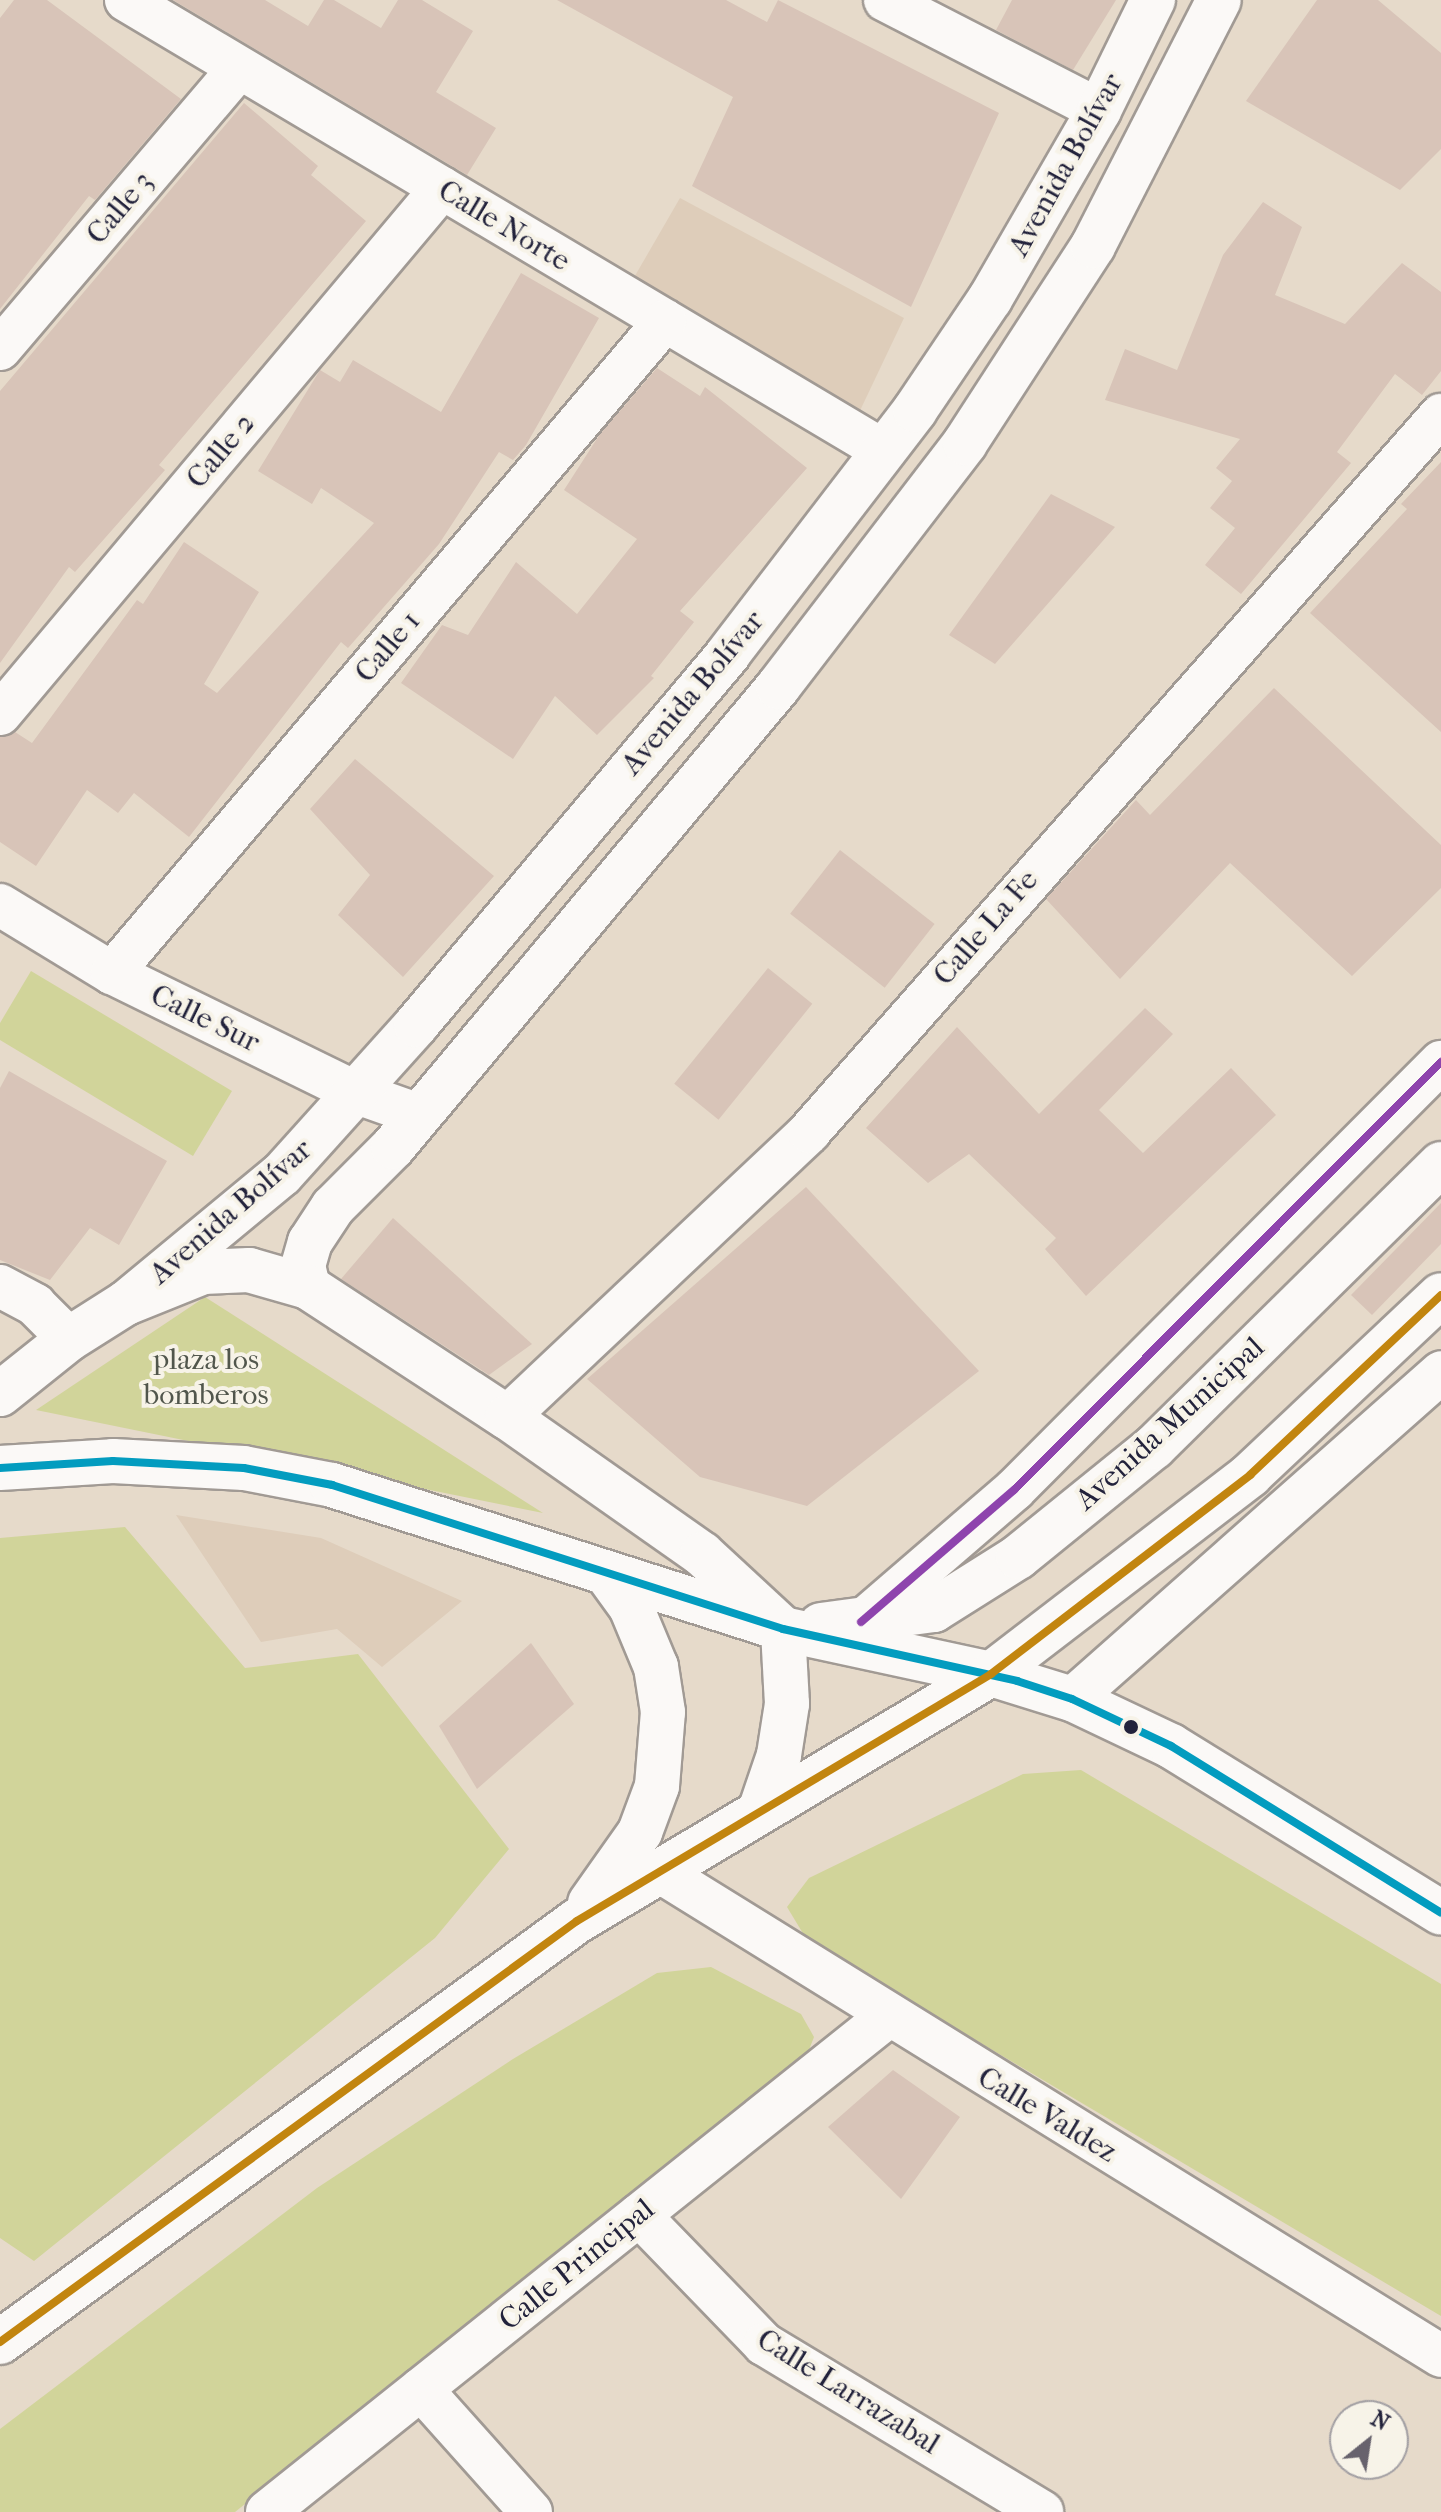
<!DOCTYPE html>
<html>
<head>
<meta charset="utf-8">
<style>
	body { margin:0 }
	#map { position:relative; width:1441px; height:2512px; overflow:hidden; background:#e6daca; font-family:"IM FELL French Canon",serif }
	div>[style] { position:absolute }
	.built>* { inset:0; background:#decdba }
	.green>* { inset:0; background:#d1d49a }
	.building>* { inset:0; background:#d8c4b8; transform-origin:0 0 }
	.roads { filter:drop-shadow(2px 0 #a19a94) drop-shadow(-2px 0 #a19a94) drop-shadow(0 2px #a19a94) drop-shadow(0 -2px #a19a94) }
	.minor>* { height:42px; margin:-21px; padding:0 21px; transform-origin:21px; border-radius:21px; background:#fbf9f7 }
	.tertiary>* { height:44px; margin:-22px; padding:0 22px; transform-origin:22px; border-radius:22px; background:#fbf9f7 }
	.trunk>* { height:44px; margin:-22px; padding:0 22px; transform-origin:22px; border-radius:22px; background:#fbf9f7 }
	.bus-1>* { height:8px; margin:-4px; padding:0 4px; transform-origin:4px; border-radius:4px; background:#039cbf }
	.bus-2>* { height:8px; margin:-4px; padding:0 4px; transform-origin:4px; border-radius:4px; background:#8e44ad }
	.bus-3>* { height:8px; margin:-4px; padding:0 4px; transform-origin:4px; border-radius:4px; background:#c2850f }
	.dots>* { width:22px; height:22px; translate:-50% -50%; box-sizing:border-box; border:4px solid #f7f3e8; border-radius:50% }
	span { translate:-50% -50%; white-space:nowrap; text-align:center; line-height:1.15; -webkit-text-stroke:8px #f7f3e8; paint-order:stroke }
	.street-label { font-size:30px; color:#22223b }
	.park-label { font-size:30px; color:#51564c }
	.north { position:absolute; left:1329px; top:2400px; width:80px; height:80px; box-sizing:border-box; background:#f7f3e8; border:2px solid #a29fa3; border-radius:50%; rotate:30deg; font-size:22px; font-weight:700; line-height:32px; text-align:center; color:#22223b }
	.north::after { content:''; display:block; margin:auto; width:28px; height:36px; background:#67626d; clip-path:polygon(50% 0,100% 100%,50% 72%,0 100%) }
</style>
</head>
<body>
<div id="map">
	<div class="built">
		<div style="clip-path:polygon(680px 198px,904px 318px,856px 419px,632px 281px)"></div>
		<div style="clip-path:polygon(176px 1515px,321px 1538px,462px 1601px,382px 1667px,337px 1629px,261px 1642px)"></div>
	</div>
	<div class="green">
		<div style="clip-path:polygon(31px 971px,232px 1091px,193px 1156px,0 1040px,0 1023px)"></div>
		<div style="clip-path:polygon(205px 1297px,543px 1513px,36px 1410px)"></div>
		<div style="clip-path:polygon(125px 1527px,245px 1668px,358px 1654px,509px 1849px,435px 1938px,34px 2261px,0 2238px,0 1538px)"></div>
		<div style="clip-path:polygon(1081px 1770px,1441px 1984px,1441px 2316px,807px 1940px,787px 1907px,809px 1878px,1023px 1774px)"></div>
		<div style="clip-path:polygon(711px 1967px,801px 2014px,814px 2037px,807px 2055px,235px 2512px,0 2512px,0 2429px,317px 2188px,513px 2059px,657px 1973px)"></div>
	</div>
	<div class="building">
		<div style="clip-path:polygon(14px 0,47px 0,181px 99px,95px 200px,89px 196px,0 309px,0 18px)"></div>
		<div style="clip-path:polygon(173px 0,265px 0,308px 26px,324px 0,334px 0,381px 28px,398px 0,422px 0,473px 31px,436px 92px,496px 128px,467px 175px)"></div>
		<div style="clip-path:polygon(557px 0,726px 0,767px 22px,778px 0,999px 113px,911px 307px,692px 186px,733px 97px)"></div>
		<div style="clip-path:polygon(1012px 0,1116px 0,1073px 70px,996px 30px)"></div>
		<div style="clip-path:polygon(1317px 0,1378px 0,1441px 53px,1441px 149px,1400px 190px,1246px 101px)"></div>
		<div style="clip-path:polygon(244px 103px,318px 166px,311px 175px,366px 221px,159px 465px,165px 470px,75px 572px,69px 567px,0 663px,0 391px)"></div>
		<div style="clip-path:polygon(1263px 202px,1302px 227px,1275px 295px,1345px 324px,1402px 263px,1441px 292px,1441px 371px,1422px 395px,1395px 374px,1337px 452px,1351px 463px,1241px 594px,1205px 565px,1235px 528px,1210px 508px,1232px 481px,1216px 468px,1240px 439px,1105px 400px,1125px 349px,1177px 370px,1223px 255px)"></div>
		<div style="clip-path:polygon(521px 273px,599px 318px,526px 445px,513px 460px,499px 452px,439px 544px,348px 648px,341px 642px,189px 837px,134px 793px,118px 813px,87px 790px,36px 866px,0 842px,0 737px,15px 732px,32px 743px,137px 600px,143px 604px,184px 542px,259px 592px,204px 684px,217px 693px,374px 523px,321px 488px,312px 504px,258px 471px,320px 370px,340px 382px,353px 360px,441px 412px)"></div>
		<div style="clip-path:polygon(657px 368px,700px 396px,705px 387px,807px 468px,680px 611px,694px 622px,651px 676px,654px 678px,597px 735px,555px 696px,513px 759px,401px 683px,442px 625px,468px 635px,516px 562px,577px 614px,637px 539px,564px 490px,600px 434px)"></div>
		<div style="clip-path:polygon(1441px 462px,1441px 732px,1310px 613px,1407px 509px,1401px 504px)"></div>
		<div style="clip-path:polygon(1051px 494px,1115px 527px,995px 664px,949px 635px)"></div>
		<div style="clip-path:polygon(1274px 688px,1441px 845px,1441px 888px,1352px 976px,1230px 863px,1120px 979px,1046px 899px,1136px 800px,1150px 815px)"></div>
		<div style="clip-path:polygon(355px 759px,494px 876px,403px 977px,338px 915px,370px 875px,310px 809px)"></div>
		<div style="left:840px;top:850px;width:120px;height:81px;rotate:38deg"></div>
		<div style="left:768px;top:968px;width:57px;height:149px;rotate:39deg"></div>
		<div style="clip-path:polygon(1145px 1008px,1173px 1034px,1099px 1110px,1143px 1153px,1231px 1068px,1276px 1115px,1086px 1296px,1045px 1249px,1056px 1238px,969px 1154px,928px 1183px,866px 1128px,957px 1027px,1039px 1114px)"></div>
		<div style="clip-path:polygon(9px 1071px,167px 1161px,119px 1245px,90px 1228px,50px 1280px,0 1260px,0 1088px)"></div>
		<div style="clip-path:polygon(806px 1187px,979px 1371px,807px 1506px,700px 1477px,587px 1379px)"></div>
		<div style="clip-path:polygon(1441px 1203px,1441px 1244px,1372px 1315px,1351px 1295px)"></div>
		<div style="clip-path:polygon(393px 1218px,532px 1344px,489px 1375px,341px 1279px)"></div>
		<div style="clip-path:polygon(531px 1643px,574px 1704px,477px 1789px,439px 1726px)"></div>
		<div style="clip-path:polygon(893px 2070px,960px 2117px,901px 2199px,828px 2127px)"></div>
	</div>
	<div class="roads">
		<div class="minor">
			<div style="left:126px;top:0;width:882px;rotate:30.75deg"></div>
			<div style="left:885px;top:0;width:241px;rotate:27.2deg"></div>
			<div style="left:0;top:349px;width:369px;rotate:-49.6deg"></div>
			<div style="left:0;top:714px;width:687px;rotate:-49.96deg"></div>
			<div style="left:0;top:905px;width:131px;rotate:31.3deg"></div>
			<div style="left:112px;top:973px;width:273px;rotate:26.1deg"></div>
			<div style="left:357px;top:1093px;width:66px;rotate:19.5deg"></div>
			<div style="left:112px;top:973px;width:855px;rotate:-49.7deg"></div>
			<div style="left:0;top:1286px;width:40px;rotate:28deg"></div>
			<div style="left:35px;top:1305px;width:48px;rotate:45deg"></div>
			<div style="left:507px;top:1417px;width:415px;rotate:-43.3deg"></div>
			<div style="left:809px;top:1132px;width:956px;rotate:-48.61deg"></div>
			<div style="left:861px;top:1622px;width:202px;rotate:-40.8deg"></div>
			<div style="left:1014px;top:1490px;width:605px;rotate:-45.07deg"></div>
			<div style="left:1072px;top:1699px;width:493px;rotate:-41.5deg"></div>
			<div style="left:657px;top:1870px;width:922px;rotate:31.79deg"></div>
			<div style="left:639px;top:2215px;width:180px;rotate:45.9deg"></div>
			<div style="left:764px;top:2344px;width:325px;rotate:31.1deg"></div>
			<div style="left:421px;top:2389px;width:165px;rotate:48.2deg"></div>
			<div style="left:267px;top:2512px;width:793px;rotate:-38.6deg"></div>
		</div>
		<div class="tertiary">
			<div style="left:308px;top:1287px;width:22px;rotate:-103deg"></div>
			<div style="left:303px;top:1266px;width:25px;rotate:-74deg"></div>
			<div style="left:310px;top:1242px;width:42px;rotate:-56.7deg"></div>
			<div style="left:333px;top:1207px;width:85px;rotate:-45deg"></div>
			<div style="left:393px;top:1147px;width:600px;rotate:-50.07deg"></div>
			<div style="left:778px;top:687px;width:307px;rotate:-52.5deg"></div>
			<div style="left:965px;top:443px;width:235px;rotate:-57deg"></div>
			<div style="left:1093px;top:246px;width:276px;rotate:-62.9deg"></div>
			<div style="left:126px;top:1303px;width:202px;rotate:-39.6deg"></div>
			<div style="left:282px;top:1174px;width:200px;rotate:-48deg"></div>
			<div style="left:416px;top:1025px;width:485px;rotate:-49.9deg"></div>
			<div style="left:728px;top:654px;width:307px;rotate:-52.5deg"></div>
			<div style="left:915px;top:410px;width:134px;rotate:-56deg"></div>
			<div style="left:990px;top:299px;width:218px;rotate:-60deg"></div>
			<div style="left:1099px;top:110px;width:123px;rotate:-63.9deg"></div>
			<div style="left:0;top:1394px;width:88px;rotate:-38.6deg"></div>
			<div style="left:69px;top:1339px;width:67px;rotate:-32.3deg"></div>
			<div style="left:126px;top:1303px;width:83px;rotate:-21.9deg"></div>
			<div style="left:203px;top:1272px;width:46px;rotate:-2.5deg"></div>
			<div style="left:249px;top:1270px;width:61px;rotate:16.1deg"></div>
			<div style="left:308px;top:1287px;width:238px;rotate:33.2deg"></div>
			<div style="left:507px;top:1417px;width:238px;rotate:35.1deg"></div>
			<div style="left:702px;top:1554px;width:110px;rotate:42.8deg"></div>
			<div style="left:991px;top:1674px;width:85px;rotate:17.2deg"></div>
			<div style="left:1072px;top:1699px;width:110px;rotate:25.4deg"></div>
			<div style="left:1171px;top:1746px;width:317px;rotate:31.7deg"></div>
		</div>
		<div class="trunk">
			<div style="left:0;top:1468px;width:113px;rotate:-3.5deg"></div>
			<div style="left:113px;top:1461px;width:131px;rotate:3.1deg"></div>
			<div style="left:244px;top:1468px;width:90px;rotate:10.9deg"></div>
			<div style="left:332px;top:1485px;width:473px;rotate:17.7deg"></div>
			<div style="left:783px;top:1629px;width:213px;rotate:12.2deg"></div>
			<div style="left:821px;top:1625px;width:114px;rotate:-7.6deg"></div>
			<div style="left:934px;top:1610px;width:99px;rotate:-32.2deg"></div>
			<div style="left:1018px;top:1557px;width:175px;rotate:-39deg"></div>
			<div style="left:1154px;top:1447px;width:403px;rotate:-44.6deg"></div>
			<div style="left:761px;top:1808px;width:56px;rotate:-71.2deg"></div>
			<div style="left:779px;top:1755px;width:52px;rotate:-81.1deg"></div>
			<div style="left:787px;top:1704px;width:75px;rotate:-93.1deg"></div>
			<div style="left:590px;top:1903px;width:87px;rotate:-54.8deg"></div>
			<div style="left:640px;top:1832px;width:49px;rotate:-69.7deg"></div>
			<div style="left:657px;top:1786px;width:74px;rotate:-85.4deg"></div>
			<div style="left:663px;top:1712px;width:46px;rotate:-98.8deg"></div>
			<div style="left:656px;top:1667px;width:65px;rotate:-112.6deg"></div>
			<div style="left:631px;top:1607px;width:41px;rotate:-126deg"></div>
			<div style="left:0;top:2342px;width:714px;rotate:-36.12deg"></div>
			<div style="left:577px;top:1921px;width:482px;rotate:-30.8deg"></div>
			<div style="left:991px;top:1674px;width:327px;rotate:-37.5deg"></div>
			<div style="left:1250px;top:1475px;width:262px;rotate:-43.3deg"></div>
		</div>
	</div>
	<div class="bus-1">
		<div style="left:0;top:1468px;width:113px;rotate:-3.5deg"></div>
		<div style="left:113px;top:1461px;width:131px;rotate:3.1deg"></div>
		<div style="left:244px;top:1468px;width:90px;rotate:10.9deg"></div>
		<div style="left:332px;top:1485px;width:473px;rotate:17.7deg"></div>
		<div style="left:783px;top:1629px;width:240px;rotate:12.5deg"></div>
		<div style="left:1017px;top:1681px;width:58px;rotate:18.1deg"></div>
		<div style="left:1072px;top:1699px;width:110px;rotate:25.4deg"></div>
		<div style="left:1171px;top:1746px;width:317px;rotate:31.7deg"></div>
	</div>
	<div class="bus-2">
		<div style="left:861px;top:1622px;width:202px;rotate:-40.8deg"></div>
		<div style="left:1014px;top:1490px;width:605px;rotate:-45.07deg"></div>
	</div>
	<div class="bus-3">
		<div style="left:0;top:2342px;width:714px;rotate:-36.12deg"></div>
		<div style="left:577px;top:1921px;width:482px;rotate:-30.8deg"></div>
		<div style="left:991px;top:1674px;width:327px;rotate:-37.5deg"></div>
		<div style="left:1250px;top:1475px;width:262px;rotate:-43.3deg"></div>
	</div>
	<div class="dots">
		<div style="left:1131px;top:1727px;background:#22223b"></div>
	</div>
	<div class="street-label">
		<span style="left:1066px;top:165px;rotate:-61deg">Avenida Bolívar</span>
		<span style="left:120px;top:208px;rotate:-50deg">Calle 3</span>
		<span style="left:504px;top:226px;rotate:31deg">Calle Norte</span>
		<span style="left:221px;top:451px;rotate:-50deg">Calle 2</span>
		<span style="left:388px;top:647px;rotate:-50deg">Calle 1</span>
		<span style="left:693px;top:693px;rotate:-50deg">Avenida Bolívar</span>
		<span style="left:986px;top:928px;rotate:-49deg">Calle La Fe</span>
		<span style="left:205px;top:1019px;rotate:26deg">Calle Sur</span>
		<span style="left:231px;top:1212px;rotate:-41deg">Avenida Bolívar</span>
		<span style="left:1170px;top:1424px;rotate:-42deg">Avenida Municipal</span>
		<span style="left:1047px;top:2115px;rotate:31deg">Calle Valdez</span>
		<span style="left:577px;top:2265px;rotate:-39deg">Calle Principal</span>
		<span style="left:848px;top:2392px;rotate:32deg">Calle Larrazabal</span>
	</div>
	<div class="park-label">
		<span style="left:206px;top:1377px">plaza los<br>bomberos</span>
	</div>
	<div class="north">N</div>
</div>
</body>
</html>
